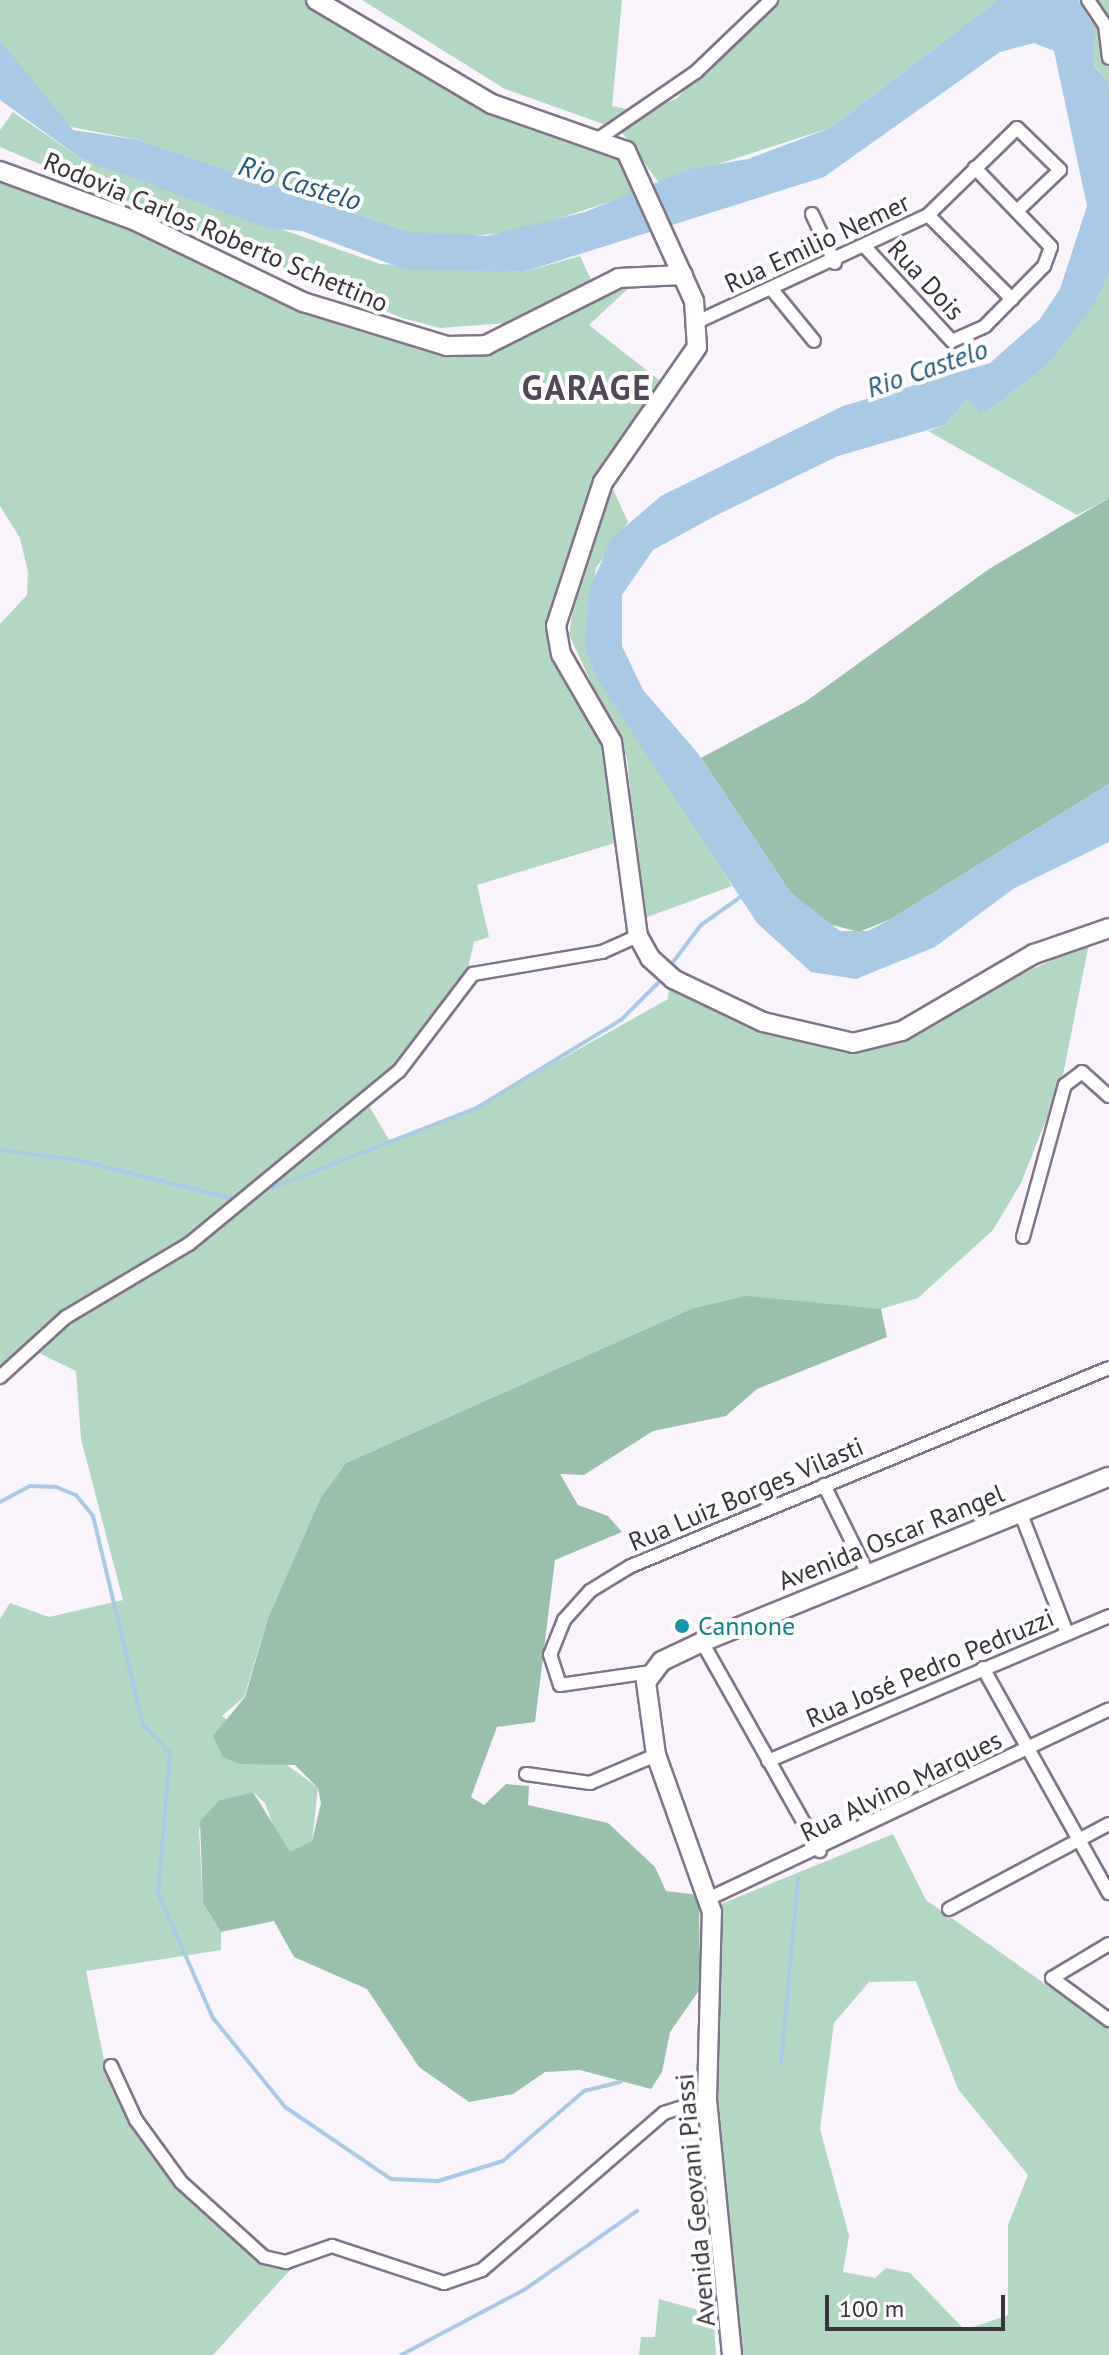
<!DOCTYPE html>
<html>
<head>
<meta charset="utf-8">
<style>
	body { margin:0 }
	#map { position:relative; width:1109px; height:2355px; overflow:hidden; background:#f9f3fc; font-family:"PT Sans",sans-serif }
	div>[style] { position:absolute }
	.green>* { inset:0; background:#b2d7c3; transform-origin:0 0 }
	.forest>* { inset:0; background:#98c0ab }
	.water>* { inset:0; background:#a9cae6 }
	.stream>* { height:4px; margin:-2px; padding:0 2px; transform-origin:2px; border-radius:2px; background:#a9cae6 }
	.roads { filter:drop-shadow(2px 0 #817488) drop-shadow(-2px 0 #817488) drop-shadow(0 2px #817488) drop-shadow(0 -2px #817488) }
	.street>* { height:12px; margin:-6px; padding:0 6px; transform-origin:6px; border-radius:6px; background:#fff }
	.secondary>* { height:18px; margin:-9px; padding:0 9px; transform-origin:9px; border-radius:9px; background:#fff }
	.dots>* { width:22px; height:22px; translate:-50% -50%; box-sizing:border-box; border:4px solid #fff; border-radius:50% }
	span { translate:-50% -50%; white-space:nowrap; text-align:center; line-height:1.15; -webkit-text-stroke:8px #fff; paint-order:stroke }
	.street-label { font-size:26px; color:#3a343d }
	.culture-label { font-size:26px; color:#0d838f }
	.left { translate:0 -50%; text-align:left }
	.water-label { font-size:28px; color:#285b81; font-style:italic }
	.district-label { font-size:34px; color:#524659; font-weight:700; letter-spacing:2px }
	.scale { position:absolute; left:825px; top:2295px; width:180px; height:36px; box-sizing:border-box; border:4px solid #3a343d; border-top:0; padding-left:10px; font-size:24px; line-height:28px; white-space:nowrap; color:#3a343d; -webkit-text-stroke:6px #fff; paint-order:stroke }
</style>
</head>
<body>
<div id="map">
	<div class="green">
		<div style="clip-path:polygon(0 0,324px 0,485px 98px,617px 151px,639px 192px,521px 231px,453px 238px,410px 232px,139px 140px,66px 126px,0 40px)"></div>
		<div style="clip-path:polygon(362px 0,622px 0,612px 106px,641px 112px,676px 99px,772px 0,998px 0,830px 128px,659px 183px,620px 130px,505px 89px)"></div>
		<div style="clip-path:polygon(1078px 0,1109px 0,1109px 83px,1093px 63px,1090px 16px)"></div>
		<div style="clip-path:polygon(13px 112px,80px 158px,380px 264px,523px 272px,580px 256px,593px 284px,507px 323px,440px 328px,402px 318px,0 147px,0 130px)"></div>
		<div style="clip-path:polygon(0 162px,422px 346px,505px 344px,632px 285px,589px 325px,668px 387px,576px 538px,555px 602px,574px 693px,604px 747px,618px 842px,477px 885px,489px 937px,474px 942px,464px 984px,427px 1048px,368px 1104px,389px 1140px,460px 1116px,668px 999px,669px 984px,815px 1046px,858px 1049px,1089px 943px,1062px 1080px,1021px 1183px,993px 1230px,918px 1298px,881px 1309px,691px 1309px,346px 1463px,321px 1497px,268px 1618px,244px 1697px,222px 1716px,318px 1788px,312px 1841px,290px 1853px,281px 1848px,265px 1803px,253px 1792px,220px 1800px,199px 1829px,203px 1903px,221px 1932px,221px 1950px,86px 1971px,106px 2070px,123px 2099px,191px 2190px,254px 2253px,300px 2259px,213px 2355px,0 2355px,0 1619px,10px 1603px,49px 1617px,123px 1600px,81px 1439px,76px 1371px,29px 1348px,0 1377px,0 624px,27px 595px,28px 572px,20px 538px,0 506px)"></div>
		<div style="left:818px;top:243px;width:18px;height:48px;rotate:63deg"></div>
		<div style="clip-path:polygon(1109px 274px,1109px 498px,1077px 515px,928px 431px,945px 425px,967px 399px,990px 409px,1045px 367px)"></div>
		<div style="clip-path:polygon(613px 489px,628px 522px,596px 568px,585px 647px,732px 886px,642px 919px,627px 758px,569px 635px,576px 590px)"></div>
		<div style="clip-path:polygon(evenodd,893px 1834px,926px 1900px,1109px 2029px,1109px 2355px,736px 2355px,714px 2104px,721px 1904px,893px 1834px,916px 1981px,958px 2089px,1028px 2175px,1008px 2225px,1008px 2315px,965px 2330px,910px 2273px,886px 2268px,875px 2278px,843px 2272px,849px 2236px,820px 2129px,834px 2023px,869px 1982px,916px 1981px)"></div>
		<div style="clip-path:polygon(659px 2299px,713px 2314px,716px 2355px,639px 2355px,641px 2337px,655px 2337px)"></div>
	</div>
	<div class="forest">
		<div style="clip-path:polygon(1109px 498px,1109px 784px,891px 919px,859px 932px,825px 923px,790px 892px,701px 758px,805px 702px,989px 569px)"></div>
		<div style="clip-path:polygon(746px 1296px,881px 1309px,887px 1337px,757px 1389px,726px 1416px,653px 1431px,584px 1475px,560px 1474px,578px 1505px,608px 1516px,622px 1532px,555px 1560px,535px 1722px,497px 1727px,471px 1797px,484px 1805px,506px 1784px,529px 1786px,528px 1805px,608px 1823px,655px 1867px,666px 1891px,699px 1895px,700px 1989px,670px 2032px,662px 2072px,651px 2089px,580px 2070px,545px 2072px,513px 2094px,469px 2102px,419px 2067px,367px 1989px,294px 1957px,274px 1921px,221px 1932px,203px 1903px,200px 1821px,220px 1800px,253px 1792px,290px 1852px,312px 1841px,321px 1803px,318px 1788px,295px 1765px,240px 1764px,223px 1757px,213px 1736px,245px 1697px,268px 1618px,321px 1497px,346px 1463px,691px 1309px)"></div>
	</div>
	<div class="water">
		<div style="clip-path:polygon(998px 0,1078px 0,1094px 26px,1093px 64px,1109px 83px,1109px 274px,1093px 306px,1045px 367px,990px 409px,980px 413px,967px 399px,945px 425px,838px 456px,715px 516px,653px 550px,622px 595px,622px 646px,643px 690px,697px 752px,790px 892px,840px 931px,868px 931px,891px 919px,1109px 784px,1109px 842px,1013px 889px,935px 947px,856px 979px,811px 972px,757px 923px,596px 677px,585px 647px,589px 590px,612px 538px,661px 496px,843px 406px,990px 363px,1040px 319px,1060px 289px,1087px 206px,1054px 51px,1034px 43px,1000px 52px,824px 177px,523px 272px,404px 269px,302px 231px,267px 228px,80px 158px,0 100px,0 40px,73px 130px,139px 140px,410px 232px,487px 236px,585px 212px,690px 169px,748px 159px,830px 128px)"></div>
	</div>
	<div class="stream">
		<div style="left:670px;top:966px;width:51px;rotate:-52.9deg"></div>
		<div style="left:701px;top:925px;width:50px;rotate:-35.3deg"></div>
		<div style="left:0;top:1150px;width:79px;rotate:7.3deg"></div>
		<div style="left:78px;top:1160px;width:162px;rotate:14deg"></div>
		<div style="left:259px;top:1193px;width:232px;rotate:-21.3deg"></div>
		<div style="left:475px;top:1109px;width:171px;rotate:-31.4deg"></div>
		<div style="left:621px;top:1020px;width:52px;rotate:-45deg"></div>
		<div style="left:0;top:1502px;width:34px;rotate:-28deg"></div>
		<div style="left:30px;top:1486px;width:26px;rotate:2deg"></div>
		<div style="left:56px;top:1487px;width:22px;rotate:22deg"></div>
		<div style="left:76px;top:1495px;width:27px;rotate:51deg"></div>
		<div style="left:93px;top:1516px;width:215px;rotate:76.5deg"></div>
		<div style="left:143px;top:1725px;width:39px;rotate:46deg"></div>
		<div style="left:170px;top:1753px;width:141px;rotate:94.9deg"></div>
		<div style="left:158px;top:1893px;width:137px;rotate:66.3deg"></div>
		<div style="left:213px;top:2018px;width:114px;rotate:51deg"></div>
		<div style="left:285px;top:2107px;width:128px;rotate:34.2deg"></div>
		<div style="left:391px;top:2179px;width:47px;rotate:2.4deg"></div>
		<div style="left:438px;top:2181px;width:68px;rotate:-17.1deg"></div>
		<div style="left:503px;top:2161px;width:107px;rotate:-40.8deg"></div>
		<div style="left:584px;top:2091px;width:38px;rotate:-14deg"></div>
		<div style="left:781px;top:2063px;width:185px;rotate:-84.7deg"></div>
		<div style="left:401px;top:2355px;width:139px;rotate:-27.9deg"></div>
		<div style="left:524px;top:2290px;width:138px;rotate:-35deg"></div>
	</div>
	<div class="roads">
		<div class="street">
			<div style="left:1088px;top:0;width:30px;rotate:56deg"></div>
			<div style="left:1105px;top:25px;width:33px;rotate:83deg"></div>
			<div style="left:601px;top:137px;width:115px;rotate:-34.4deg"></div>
			<div style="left:696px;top:72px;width:104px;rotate:-43.8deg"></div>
			<div style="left:812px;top:214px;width:54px;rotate:64.9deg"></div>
			<div style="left:928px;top:215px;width:119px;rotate:45deg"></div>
			<div style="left:867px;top:249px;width:125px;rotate:47.3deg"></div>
			<div style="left:952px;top:341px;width:36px;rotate:-24deg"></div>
			<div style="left:985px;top:326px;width:84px;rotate:-45.5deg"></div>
			<div style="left:1044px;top:266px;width:20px;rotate:-70deg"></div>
			<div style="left:1051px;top:247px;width:110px;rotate:-133.9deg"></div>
			<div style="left:774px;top:292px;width:63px;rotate:50.8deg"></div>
			<div style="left:699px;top:321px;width:252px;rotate:-24.8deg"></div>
			<div style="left:928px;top:215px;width:124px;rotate:-44.3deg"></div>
			<div style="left:1017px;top:128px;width:60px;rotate:44.3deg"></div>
			<div style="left:1060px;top:170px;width:57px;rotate:136.4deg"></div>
			<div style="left:1023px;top:1237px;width:158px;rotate:-74.6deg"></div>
			<div style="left:1065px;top:1085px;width:21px;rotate:-37deg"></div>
			<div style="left:1082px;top:1072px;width:36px;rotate:42deg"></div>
			<div style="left:0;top:1377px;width:89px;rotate:-42.3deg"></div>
			<div style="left:66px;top:1317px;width:143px;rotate:-30.7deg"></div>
			<div style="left:189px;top:1244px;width:272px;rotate:-39.5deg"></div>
			<div style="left:399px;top:1071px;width:122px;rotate:-52.7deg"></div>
			<div style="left:473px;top:974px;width:131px;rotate:-9.7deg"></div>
			<div style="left:602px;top:952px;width:39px;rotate:-24deg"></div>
			<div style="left:824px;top:1485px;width:99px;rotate:63.7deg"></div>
			<div style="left:1021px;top:1514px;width:128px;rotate:68.9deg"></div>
			<div style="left:702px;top:1642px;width:240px;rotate:60.6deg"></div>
			<div style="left:983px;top:1668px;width:258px;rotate:60.8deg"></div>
			<div style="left:651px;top:1672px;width:92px;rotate:171.9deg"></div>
			<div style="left:560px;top:1685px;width:32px;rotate:-108deg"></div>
			<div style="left:550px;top:1655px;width:38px;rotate:-68deg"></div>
			<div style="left:564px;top:1620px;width:39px;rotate:-48deg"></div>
			<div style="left:590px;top:1591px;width:48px;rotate:-31.4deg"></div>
			<div style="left:631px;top:1566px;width:517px;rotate:-22.5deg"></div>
			<div style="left:768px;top:1761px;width:371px;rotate:-23deg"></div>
			<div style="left:526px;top:1774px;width:65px;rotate:8deg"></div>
			<div style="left:590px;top:1783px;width:72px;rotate:-23deg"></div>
			<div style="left:710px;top:1898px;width:441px;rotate:-25.3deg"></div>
			<div style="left:949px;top:1909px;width:181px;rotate:-28deg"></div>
			<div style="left:1109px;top:1944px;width:66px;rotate:149.2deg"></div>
			<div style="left:1052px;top:1978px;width:71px;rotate:36.4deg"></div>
			<div style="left:111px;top:2066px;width:60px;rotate:65.2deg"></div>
			<div style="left:136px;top:2120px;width:77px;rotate:54deg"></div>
			<div style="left:181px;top:2182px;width:112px;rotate:42.1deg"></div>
			<div style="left:264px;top:2257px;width:23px;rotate:13deg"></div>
			<div style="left:286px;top:2262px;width:49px;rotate:-19.2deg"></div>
			<div style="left:332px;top:2246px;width:118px;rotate:18.3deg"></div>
			<div style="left:444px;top:2283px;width:40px;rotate:-18.9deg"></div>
			<div style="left:482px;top:2270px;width:240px;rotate:-40.8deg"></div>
			<div style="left:664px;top:2113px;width:45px;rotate:-18deg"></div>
		</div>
		<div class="secondary">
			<div style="left:316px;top:0;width:204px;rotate:30.6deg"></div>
			<div style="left:492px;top:104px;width:142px;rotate:19.3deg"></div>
			<div style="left:626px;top:151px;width:165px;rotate:65.6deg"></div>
			<div style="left:694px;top:301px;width:46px;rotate:86.3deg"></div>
			<div style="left:697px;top:347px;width:165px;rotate:124.8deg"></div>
			<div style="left:603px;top:482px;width:151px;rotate:108.1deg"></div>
			<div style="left:556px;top:626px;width:28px;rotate:80deg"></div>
			<div style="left:561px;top:654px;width:102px;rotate:59.9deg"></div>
			<div style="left:612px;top:742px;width:196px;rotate:82.4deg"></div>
			<div style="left:638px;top:936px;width:25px;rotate:61deg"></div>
			<div style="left:650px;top:958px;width:31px;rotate:42deg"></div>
			<div style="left:673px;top:979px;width:100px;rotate:25.5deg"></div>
			<div style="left:763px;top:1022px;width:92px;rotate:13.1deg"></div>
			<div style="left:853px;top:1043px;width:50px;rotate:-13.8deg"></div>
			<div style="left:902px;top:1031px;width:153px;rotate:-30.3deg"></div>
			<div style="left:1034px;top:954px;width:79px;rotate:-19.1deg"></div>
			<div style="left:0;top:171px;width:145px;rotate:20.2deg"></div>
			<div style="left:136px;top:221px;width:186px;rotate:25.9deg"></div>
			<div style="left:303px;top:302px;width:151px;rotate:17deg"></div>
			<div style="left:447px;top:346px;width:39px;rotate:-1deg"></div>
			<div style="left:486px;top:345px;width:149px;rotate:-26.7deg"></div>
			<div style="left:619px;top:278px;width:64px;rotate:-2.7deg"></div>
			<div style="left:732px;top:2355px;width:257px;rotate:-95.6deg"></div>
			<div style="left:707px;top:2099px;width:187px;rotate:-88.5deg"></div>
			<div style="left:712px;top:1912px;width:167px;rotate:-109.6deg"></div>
			<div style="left:656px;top:1755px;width:74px;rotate:-97.8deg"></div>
			<div style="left:646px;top:1682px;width:26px;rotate:-53deg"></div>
			<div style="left:662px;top:1661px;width:44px;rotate:-25.4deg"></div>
			<div style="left:702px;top:1642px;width:439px;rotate:-22.1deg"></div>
		</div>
	</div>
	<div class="dots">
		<div style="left:682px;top:1626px;background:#0f9aa8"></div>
	</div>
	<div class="street-label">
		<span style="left:216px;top:232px;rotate:23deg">Rodovia Carlos Roberto Schettino</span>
		<span style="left:817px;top:243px;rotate:-25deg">Rua Emilio Nemer</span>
		<span style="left:926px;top:280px;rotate:47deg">Rua Dois</span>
		<span style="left:746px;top:1494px;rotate:-23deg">Rua Luiz Borges Vilasti</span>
		<span style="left:891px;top:1537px;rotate:-22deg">Avenida Oscar Rangel</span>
		<span style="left:930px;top:1668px;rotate:-23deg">Rua José Pedro Pedruzzi</span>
		<span style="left:901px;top:1786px;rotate:-26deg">Rua Alvino Marques</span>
		<span style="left:695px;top:2200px;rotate:-95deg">Avenida Geovani Piassi</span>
	</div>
	<div class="culture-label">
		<span class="left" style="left:698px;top:1626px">Cannone</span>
	</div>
	<div class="water-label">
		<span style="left:300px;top:183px;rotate:17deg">Rio Castelo</span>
		<span style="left:927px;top:368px;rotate:-19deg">Rio Castelo</span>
	</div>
	<div class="district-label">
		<span style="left:587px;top:388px">GARAGE</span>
	</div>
	<div class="scale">100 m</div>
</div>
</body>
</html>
